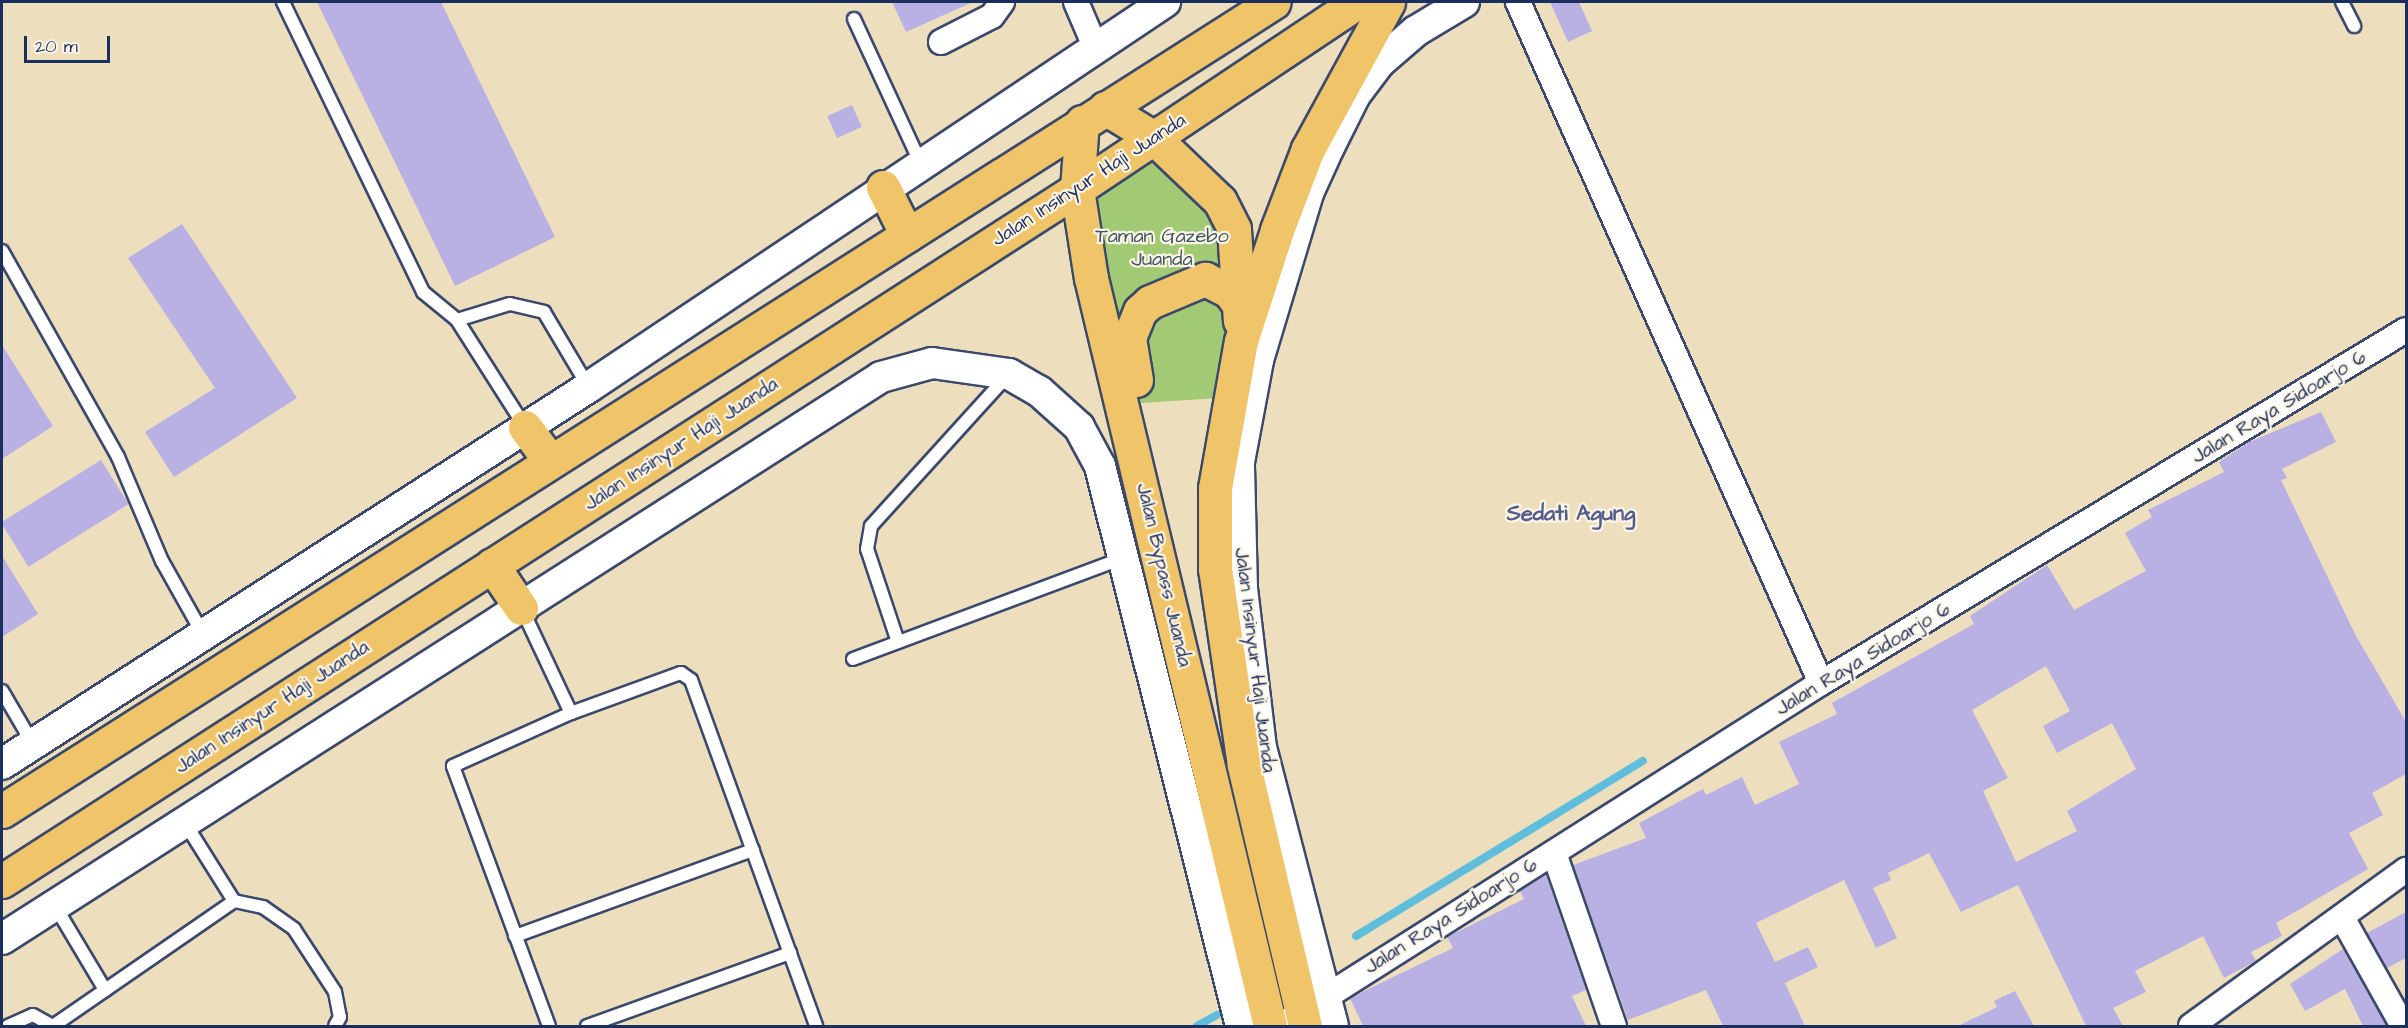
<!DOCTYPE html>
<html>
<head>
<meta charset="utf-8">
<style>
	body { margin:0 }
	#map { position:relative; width:2408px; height:1028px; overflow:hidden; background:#eddfbe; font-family:"Architects Daughter",sans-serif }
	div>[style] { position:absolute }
	.green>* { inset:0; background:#a2c974 }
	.stream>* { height:8px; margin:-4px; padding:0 4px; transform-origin:4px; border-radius:4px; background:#5fbddd }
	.building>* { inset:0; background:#b9b1e3; transform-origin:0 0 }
	.roads { filter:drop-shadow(2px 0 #3a496c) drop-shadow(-2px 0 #3a496c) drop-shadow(0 2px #3a496c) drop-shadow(0 -2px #3a496c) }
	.service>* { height:12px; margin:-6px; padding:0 6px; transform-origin:6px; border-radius:6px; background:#fff }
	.minor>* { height:24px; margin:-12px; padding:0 12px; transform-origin:12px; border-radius:12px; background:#fff }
	.tertiary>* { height:30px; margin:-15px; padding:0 15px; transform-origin:15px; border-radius:15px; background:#fff }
	.trunk>* { height:33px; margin:-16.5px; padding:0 16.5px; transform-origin:16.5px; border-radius:16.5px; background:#f0c469 }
	span { translate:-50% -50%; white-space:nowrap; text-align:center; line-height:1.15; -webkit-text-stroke:4.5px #fcf5e5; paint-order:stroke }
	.street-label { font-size:20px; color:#1b2f5e }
	.park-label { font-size:20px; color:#3d5664 }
	.quarter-label { font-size:22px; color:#525c8d; font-weight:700 }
	.frame { position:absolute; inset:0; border:3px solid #1b2f5e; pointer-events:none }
	.scale { position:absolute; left:24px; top:36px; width:86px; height:27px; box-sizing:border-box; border:3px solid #1b2f5e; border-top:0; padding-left:8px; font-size:18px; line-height:21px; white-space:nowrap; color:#1b2f5e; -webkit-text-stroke:4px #fcf5e5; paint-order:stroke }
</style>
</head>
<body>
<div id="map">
	<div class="green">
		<div style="clip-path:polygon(1151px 149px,1222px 227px,1229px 275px,1219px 398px,1141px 403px,1099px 251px,1097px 183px)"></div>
	</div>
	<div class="stream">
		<div style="left:1356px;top:936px;width:336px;rotate:-31.4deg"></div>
		<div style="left:1197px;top:1026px;width:23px;rotate:-29deg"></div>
	</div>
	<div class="building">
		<div style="clip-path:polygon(317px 2px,441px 2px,555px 237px,455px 286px)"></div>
		<div style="clip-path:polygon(892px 2px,973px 2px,906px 32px)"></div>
		<div style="clip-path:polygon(1550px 2px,1579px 2px,1592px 31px,1568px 42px)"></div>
		<div style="left:852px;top:105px;width:24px;height:27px;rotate:66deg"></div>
		<div style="clip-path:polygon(182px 224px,297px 398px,174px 477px,145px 432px,215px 388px,128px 258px)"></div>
		<div style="clip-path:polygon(2px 345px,53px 426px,2px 459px)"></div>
		<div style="clip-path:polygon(evenodd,2321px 412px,2336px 442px,2282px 469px,2287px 478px,2281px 480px,2355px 634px,2406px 722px,2406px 774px,2372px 793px,2383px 815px,2349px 833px,2368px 869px,2276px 923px,2282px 936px,2251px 952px,2256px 961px,2224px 978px,2203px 936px,2135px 971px,2146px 992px,2113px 1008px,2123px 1026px,2086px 1026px,2018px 885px,1961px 912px,1929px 853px,1888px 873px,1891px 880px,1873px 888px,1897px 938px,1876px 948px,1844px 880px,1756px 923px,1775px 962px,1808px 947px,1818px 967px,1785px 983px,1805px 1026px,1723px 1026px,1706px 990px,1628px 1020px,1573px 865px,1646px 838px,1639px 823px,1703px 789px,1706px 795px,1742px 777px,1755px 805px,1799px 784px,1779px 742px,1837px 714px,1832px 703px,1974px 624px,1970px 616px,2047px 565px,2074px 610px,2138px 575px,2146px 571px,2125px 533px,2152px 517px,2148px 510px,2224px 472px,2219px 462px,2249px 442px,2321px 412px,2046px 666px,2070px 711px,2043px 726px,2057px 753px,2112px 723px,2136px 769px,2067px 811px,2077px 831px,2016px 862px,1983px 791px,2008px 778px,1972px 710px,2046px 666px)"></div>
		<div style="left:101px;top:460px;width:52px;height:118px;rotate:58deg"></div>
		<div style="clip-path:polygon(2px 556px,38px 614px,2px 637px)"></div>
		<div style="clip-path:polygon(1546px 875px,1586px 990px,1572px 996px,1586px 1026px,1363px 1026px,1350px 998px,1453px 948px,1447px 937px,1524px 899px,1520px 891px)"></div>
		<div style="clip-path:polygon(2406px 912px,2406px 958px,2387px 968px,2367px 933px)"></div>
		<div style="clip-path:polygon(2343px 949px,2387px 1026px,2363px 1026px,2345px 989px,2305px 1011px,2290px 984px)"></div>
		<div style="clip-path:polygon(2015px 991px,2034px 1026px,1958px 1026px,1997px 1007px,1994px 1001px)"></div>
	</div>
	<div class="roads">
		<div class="service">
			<div style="left:283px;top:2px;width:322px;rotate:64.2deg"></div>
			<div style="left:423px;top:292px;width:44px;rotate:39.5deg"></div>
			<div style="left:457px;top:320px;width:55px;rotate:-16.8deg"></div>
			<div style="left:510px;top:304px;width:35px;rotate:13deg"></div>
			<div style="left:544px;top:312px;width:86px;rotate:59.3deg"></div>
			<div style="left:2342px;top:2px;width:27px;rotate:63deg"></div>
			<div style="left:854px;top:19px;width:157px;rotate:65.2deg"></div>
			<div style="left:2px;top:251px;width:236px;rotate:60.6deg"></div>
			<div style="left:118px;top:457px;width:113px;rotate:67.1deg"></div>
			<div style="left:162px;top:561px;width:84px;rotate:60.7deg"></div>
			<div style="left:457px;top:320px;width:125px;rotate:57.5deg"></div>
			<div style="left:522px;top:609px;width:115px;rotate:64.8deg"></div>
			<div style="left:898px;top:642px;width:98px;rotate:-108.4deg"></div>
			<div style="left:867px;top:549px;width:23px;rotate:-80deg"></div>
			<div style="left:871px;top:526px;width:204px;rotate:-47.8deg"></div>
			<div style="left:853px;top:659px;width:288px;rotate:-20.5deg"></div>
			<div style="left:2px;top:691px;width:61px;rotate:59.7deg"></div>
			<div style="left:185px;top:823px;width:92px;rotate:57.9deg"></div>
			<div style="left:234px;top:901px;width:30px;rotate:12deg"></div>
			<div style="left:263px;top:907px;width:38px;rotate:35deg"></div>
			<div style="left:294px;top:929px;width:75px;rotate:56.9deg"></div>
			<div style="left:335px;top:992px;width:25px;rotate:79deg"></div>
			<div style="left:340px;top:1017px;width:10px;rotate:119deg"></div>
			<div style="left:55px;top:906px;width:98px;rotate:59.2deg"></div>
			<div style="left:515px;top:936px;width:253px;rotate:-19.9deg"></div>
			<div style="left:8px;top:1026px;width:27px;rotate:-24deg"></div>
			<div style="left:33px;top:1015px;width:23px;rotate:29deg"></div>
			<div style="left:53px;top:1026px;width:220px;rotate:-34.6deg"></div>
			<div style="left:549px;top:1026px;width:277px;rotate:-110.3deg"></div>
			<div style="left:453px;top:766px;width:129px;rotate:-24.2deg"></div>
			<div style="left:571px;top:713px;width:117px;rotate:-20deg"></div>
			<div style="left:681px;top:673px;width:12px;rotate:35deg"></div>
			<div style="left:691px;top:680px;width:368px;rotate:70.1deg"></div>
			<div style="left:587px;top:1026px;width:216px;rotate:-19.8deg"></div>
		</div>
		<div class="minor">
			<div style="left:1076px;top:2px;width:46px;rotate:66.8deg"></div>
			<div style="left:1518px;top:2px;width:745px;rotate:66.01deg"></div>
			<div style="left:941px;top:42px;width:57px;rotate:-27deg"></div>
			<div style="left:992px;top:16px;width:17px;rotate:-54deg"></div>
			<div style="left:1554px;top:853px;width:183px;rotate:70.9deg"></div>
			<div style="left:2343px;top:919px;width:123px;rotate:60.7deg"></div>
			<div style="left:1280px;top:1026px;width:641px;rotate:-32.38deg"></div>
			<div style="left:1821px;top:683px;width:683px;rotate:-31.11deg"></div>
			<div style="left:2191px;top:1026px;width:266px;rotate:-36deg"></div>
		</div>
		<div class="tertiary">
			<div style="left:2px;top:764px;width:698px;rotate:-32.71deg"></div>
			<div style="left:589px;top:387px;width:693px;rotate:-33.76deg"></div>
			<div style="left:2px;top:939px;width:1043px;rotate:-32.59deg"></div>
			<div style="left:881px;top:377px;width:53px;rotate:-15.4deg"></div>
			<div style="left:932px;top:363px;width:78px;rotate:8.1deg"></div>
			<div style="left:1009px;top:374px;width:34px;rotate:30deg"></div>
			<div style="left:1039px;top:391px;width:54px;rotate:42deg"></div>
			<div style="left:1079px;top:427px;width:44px;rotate:61.7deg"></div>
			<div style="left:1100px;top:466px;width:577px;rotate:75.87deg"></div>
			<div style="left:1333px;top:1026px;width:287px;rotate:-104.5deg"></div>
			<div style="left:1261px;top:748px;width:160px;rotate:-96.8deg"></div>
			<div style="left:1242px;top:589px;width:127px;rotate:-91.4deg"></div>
			<div style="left:1239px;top:462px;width:104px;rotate:-79.4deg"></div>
			<div style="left:1258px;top:360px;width:174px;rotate:-73.3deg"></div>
			<div style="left:1308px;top:193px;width:51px;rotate:-65.5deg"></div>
			<div style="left:1329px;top:147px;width:58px;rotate:-63.4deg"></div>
			<div style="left:1355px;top:95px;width:40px;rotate:-53deg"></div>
			<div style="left:1379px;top:63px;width:49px;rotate:-40.9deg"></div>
			<div style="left:1416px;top:31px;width:56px;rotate:-31.1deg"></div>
		</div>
		<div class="trunk">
			<div style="left:1105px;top:108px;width:57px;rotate:31.5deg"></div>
			<div style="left:1154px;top:138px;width:91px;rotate:43.7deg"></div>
			<div style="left:1220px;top:201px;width:31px;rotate:63deg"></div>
			<div style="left:1234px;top:229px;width:92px;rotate:86.3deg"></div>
			<div style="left:1082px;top:122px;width:67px;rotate:94.3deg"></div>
			<div style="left:1077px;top:189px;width:90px;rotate:81.1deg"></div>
			<div style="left:1091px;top:278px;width:769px;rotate:76.54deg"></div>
			<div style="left:883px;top:187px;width:54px;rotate:63.4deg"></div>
			<div style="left:1136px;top:380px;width:43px;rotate:-99.5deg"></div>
			<div style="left:1129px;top:338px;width:29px;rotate:-68deg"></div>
			<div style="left:1140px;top:311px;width:13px;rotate:-42deg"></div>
			<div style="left:1150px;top:302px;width:60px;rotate:-22.7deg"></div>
			<div style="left:1205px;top:279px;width:27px;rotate:27deg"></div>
			<div style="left:1229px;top:291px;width:19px;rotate:54deg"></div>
			<div style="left:525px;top:427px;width:42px;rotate:53.7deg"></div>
			<div style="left:492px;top:565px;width:52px;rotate:56deg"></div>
			<div style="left:2px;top:811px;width:1507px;rotate:-32.46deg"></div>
			<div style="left:2px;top:881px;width:1278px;rotate:-32.77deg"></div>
			<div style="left:1077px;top:189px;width:337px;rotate:-33.7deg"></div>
			<div style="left:1305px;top:1026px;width:268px;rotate:-103.2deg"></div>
			<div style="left:1244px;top:765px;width:198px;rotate:-98.4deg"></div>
			<div style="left:1215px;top:569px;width:81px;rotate:-90deg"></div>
			<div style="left:1215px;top:488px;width:149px;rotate:-80deg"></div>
			<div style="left:1241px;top:341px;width:117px;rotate:-72deg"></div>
			<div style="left:1277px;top:230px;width:87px;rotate:-69.1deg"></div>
			<div style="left:1308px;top:149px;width:167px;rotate:-61.4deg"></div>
		</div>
	</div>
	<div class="street-label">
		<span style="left:1089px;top:180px;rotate:-33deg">Jalan Insinyur Haji Juanda</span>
		<span style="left:2279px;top:407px;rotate:-31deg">Jalan Raya Sidoarjo 6</span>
		<span style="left:681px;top:444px;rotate:-33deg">Jalan Insinyur Haji Juanda</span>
		<span style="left:1164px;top:575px;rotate:77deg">Jalan Bypass Juanda</span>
		<span style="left:1863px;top:659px;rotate:-31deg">Jalan Raya Sidoarjo 6</span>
		<span style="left:1255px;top:660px;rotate:83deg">Jalan Insinyur Haji Juanda</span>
		<span style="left:272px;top:707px;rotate:-33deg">Jalan Insinyur Haji Juanda</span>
		<span style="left:1451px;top:916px;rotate:-32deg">Jalan Raya Sidoarjo 6</span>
	</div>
	<div class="park-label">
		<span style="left:1162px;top:248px">Taman Gazebo<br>Juanda</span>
	</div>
	<div class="quarter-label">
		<span style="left:1571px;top:514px">Sedati Agung</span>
	</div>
	<div class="frame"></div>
	<div class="scale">20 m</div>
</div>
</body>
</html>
